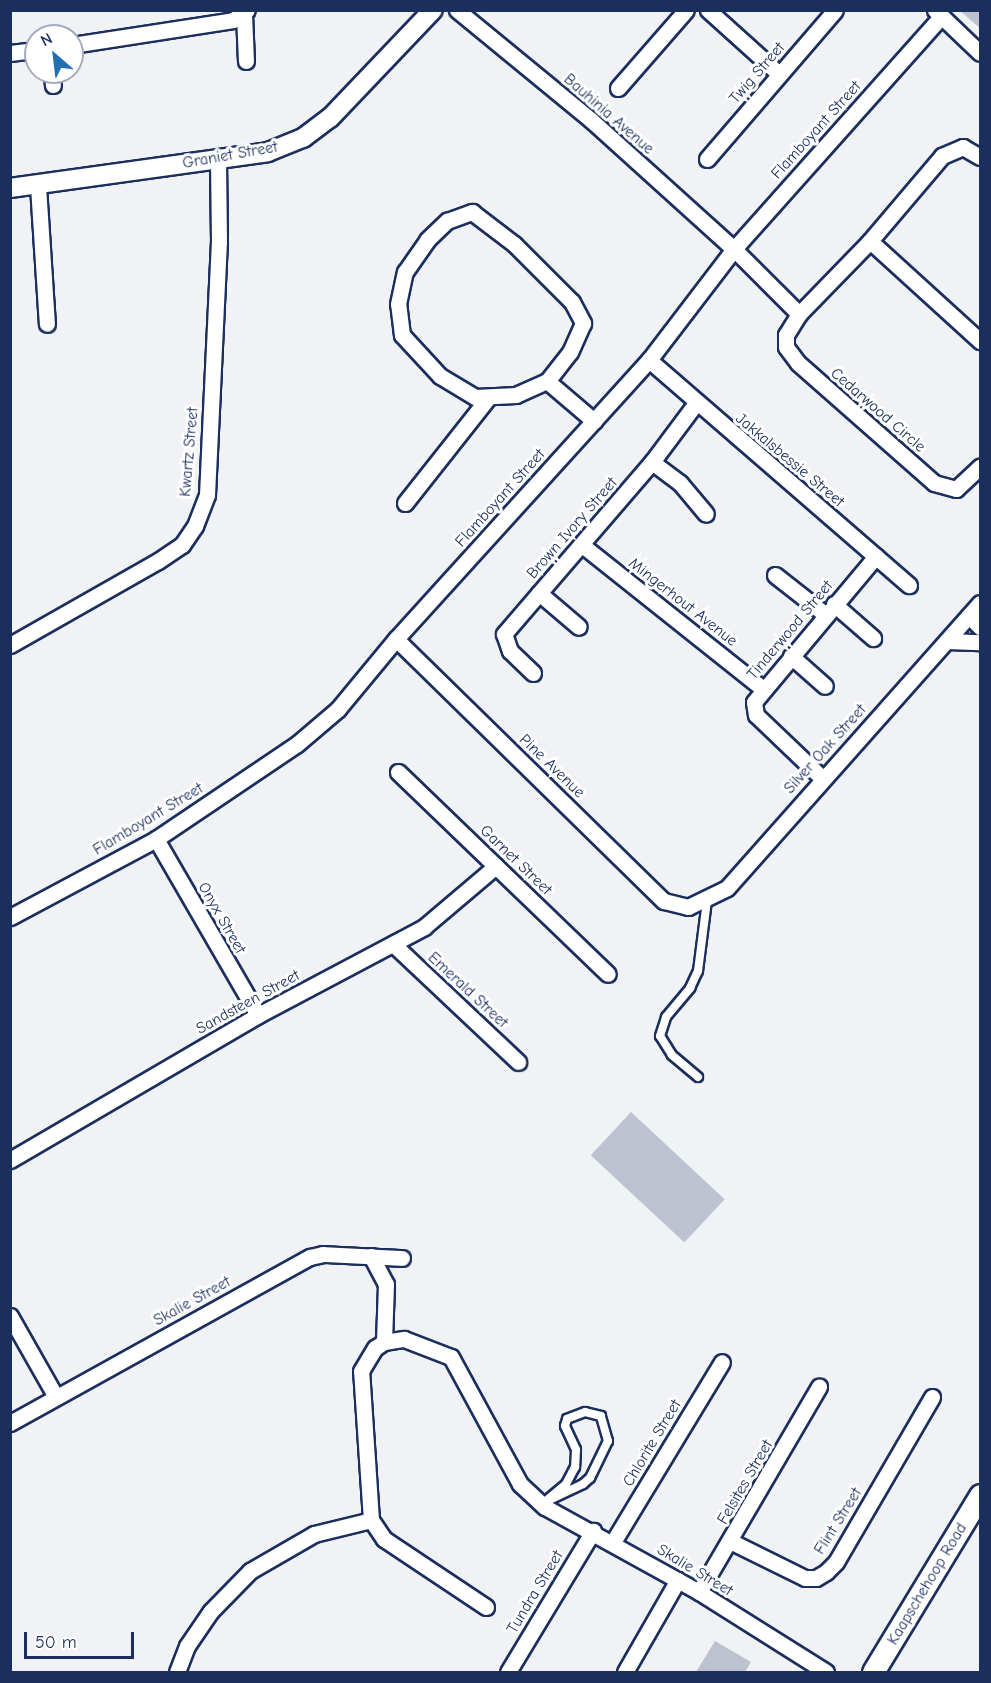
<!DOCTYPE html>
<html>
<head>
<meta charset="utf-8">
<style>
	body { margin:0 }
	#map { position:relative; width:991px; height:1683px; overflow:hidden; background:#f1f2f5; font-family:"Comic Neue",sans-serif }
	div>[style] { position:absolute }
	.building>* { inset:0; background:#bcc2d0; transform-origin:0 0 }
	.roads { filter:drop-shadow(2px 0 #1b2f5e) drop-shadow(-2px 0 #1b2f5e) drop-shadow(0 2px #1b2f5e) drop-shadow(0 -2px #1b2f5e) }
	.service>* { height:8px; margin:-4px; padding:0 4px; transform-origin:4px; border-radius:4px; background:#fff }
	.minor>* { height:15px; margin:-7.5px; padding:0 7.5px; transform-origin:7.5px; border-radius:7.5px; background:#fff }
	.tertiary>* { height:18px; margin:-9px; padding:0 9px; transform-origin:9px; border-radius:9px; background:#fff }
	.secondary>* { height:21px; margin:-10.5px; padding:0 10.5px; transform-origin:10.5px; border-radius:10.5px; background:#fff }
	span { translate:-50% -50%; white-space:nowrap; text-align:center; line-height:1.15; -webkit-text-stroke:6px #fff; paint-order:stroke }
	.street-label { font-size:16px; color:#1b2f5e }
	.frame { position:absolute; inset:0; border:12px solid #1b2f5e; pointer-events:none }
	.north { position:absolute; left:24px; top:24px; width:60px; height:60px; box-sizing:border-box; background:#fff; border:2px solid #a4acbf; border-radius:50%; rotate:332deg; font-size:16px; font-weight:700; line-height:24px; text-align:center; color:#1b2f5e }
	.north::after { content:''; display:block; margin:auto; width:21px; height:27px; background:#1f6fb2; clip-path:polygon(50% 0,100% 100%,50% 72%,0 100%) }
	.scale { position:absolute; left:24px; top:1632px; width:110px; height:27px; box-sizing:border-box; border:3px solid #1b2f5e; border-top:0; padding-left:8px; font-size:18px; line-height:21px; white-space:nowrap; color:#1b2f5e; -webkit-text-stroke:4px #fff; paint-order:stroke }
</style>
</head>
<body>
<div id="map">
	<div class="building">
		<div style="clip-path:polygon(959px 10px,981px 10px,981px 29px)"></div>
		<div style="left:631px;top:1112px;width:128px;height:59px;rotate:43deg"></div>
		<div style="clip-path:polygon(715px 1641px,751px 1662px,745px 1672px,696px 1672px)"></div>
	</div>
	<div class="roads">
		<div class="service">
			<div style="left:698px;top:1077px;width:34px;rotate:-140deg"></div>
			<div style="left:672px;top:1055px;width:22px;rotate:-122deg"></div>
			<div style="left:660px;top:1036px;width:20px;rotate:-72deg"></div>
			<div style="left:666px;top:1017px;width:38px;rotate:-50deg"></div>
			<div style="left:690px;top:988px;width:19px;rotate:-65deg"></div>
			<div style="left:698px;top:971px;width:71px;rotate:-82.7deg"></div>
			<div style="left:541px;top:1504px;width:47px;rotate:-25.5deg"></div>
			<div style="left:583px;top:1484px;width:9px;rotate:-41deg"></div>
			<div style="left:590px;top:1478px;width:41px;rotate:-64.1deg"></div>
			<div style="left:608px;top:1441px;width:26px;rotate:-106deg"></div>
			<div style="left:601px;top:1416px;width:16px;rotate:-166deg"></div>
			<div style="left:585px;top:1412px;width:19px;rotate:159deg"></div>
			<div style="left:567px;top:1419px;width:7px;rotate:106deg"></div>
			<div style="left:565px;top:1426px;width:26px;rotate:65deg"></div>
			<div style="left:576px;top:1450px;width:17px;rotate:93deg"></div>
			<div style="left:575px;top:1467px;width:19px;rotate:118deg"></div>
			<div style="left:566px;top:1484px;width:30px;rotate:140deg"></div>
		</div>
		<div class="minor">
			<div style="left:457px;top:10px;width:173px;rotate:39.4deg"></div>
			<div style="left:591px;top:120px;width:193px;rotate:42.1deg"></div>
			<div style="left:734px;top:249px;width:92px;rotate:45deg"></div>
			<div style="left:708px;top:10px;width:96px;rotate:42deg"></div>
			<div style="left:935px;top:10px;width:62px;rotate:43.7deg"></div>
			<div style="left:244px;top:14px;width:47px;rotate:87.6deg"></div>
			<div style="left:72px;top:45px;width:163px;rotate:-8.8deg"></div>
			<div style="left:233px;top:20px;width:17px;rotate:-36deg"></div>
			<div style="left:10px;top:53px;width:26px;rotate:-7deg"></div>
			<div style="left:52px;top:72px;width:13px;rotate:86deg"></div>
			<div style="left:618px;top:88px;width:103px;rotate:-48.9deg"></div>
			<div style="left:980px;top:157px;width:20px;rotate:-150deg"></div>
			<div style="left:963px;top:147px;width:23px;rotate:157deg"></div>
			<div style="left:942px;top:156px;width:111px;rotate:130.3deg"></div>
			<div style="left:870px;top:241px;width:102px;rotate:134.2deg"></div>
			<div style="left:799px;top:314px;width:25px;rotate:122deg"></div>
			<div style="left:786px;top:335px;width:12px;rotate:90deg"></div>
			<div style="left:786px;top:347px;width:20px;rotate:53deg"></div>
			<div style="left:798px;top:363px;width:181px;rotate:41.4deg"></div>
			<div style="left:934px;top:483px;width:23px;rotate:15deg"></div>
			<div style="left:956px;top:489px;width:33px;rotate:-43deg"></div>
			<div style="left:707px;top:159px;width:196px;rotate:-49.3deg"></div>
			<div style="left:38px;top:186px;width:138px;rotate:86.3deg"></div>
			<div style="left:870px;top:241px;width:149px;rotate:42.3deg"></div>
			<div style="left:649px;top:360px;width:344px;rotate:40.9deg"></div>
			<div style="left:547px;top:381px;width:34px;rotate:156deg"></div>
			<div style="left:516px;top:395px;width:41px;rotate:177.2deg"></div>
			<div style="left:475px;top:397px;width:41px;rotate:-149deg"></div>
			<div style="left:440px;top:376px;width:56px;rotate:-132.8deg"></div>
			<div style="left:402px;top:335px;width:31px;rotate:-97deg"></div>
			<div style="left:398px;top:304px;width:33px;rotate:-78deg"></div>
			<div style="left:405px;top:272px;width:39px;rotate:-55deg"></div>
			<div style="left:427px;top:240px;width:28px;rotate:-44deg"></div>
			<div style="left:447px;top:221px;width:27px;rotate:-20deg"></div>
			<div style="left:472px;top:212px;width:53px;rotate:37.3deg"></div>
			<div style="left:514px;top:244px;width:82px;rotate:45deg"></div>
			<div style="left:572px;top:302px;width:24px;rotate:62deg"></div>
			<div style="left:583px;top:323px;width:32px;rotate:114deg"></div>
			<div style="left:570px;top:352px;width:37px;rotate:128deg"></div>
			<div style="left:547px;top:381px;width:62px;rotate:40.4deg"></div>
			<div style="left:652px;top:462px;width:35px;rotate:37deg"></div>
			<div style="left:680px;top:483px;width:40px;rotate:50deg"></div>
			<div style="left:405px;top:503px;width:134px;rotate:-51.7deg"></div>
			<div style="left:582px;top:545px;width:230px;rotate:38.5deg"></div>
			<div style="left:775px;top:575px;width:65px;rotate:38.1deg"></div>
			<div style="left:539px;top:593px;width:52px;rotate:40.4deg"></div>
			<div style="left:834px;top:604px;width:52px;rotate:41.1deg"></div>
			<div style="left:969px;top:616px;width:16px;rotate:45deg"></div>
			<div style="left:396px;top:639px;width:375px;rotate:44.4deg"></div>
			<div style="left:664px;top:901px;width:25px;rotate:14deg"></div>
			<div style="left:688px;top:907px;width:43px;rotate:-26deg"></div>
			<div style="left:727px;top:888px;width:381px;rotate:-48.4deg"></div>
			<div style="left:947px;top:641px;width:33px;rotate:2deg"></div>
			<div style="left:10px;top:645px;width:170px;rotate:-29.6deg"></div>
			<div style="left:158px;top:561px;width:29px;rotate:-34deg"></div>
			<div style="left:182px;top:545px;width:23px;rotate:-56deg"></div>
			<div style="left:195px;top:526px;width:33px;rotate:-69deg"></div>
			<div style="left:207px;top:495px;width:253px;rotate:-87.3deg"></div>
			<div style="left:219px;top:242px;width:83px;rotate:-90.7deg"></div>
			<div style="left:791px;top:656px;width:45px;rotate:41.4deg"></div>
			<div style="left:533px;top:673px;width:32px;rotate:-136deg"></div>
			<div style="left:510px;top:651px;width:18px;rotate:-109deg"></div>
			<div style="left:504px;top:634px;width:227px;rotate:-49.3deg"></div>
			<div style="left:652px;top:462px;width:74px;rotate:-53.3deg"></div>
			<div style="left:398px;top:772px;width:291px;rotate:43.9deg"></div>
			<div style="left:822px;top:778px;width:91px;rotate:-136.3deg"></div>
			<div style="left:756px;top:715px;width:13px;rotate:-99deg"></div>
			<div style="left:754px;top:702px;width:190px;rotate:-50.1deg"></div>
			<div style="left:156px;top:839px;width:203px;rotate:59.9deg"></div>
			<div style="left:10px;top:917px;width:166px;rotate:-28.1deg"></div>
			<div style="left:156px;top:839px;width:170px;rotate:-34deg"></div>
			<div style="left:297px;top:744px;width:54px;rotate:-40.5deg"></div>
			<div style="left:338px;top:709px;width:91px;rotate:-50.4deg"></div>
			<div style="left:396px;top:639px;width:377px;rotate:-47.8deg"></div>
			<div style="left:649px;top:360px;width:140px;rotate:-52.6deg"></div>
			<div style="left:734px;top:249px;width:311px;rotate:-48.3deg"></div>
			<div style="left:393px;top:944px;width:172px;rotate:43.3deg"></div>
			<div style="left:10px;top:1160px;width:287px;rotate:-30.3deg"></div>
			<div style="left:258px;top:1015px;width:188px;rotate:-27.9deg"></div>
			<div style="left:424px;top:927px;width:94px;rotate:-40.3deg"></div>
			<div style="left:371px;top:1256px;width:32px;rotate:62deg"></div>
			<div style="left:386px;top:1284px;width:58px;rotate:92deg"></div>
			<div style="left:10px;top:1316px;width:93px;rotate:60.4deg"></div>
			<div style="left:10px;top:1423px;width:343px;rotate:-29deg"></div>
			<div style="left:310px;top:1257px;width:13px;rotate:-13deg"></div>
			<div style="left:323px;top:1254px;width:79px;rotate:2.9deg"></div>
			<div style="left:613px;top:1542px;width:210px;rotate:-58.8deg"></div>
			<div style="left:732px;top:1542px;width:81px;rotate:26.3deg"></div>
			<div style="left:805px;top:1578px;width:11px"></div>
			<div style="left:816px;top:1578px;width:12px;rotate:-31deg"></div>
			<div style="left:826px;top:1572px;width:14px;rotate:-45deg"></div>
			<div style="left:836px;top:1562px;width:191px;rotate:-59.8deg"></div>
			<div style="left:699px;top:1592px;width:238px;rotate:-59.7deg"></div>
			<div style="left:486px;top:1607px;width:123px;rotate:-146.3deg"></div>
			<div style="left:384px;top:1539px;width:23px;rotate:-124deg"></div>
			<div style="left:371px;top:1520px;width:149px;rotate:-93.8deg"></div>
			<div style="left:361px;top:1371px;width:27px;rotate:-59deg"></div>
			<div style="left:375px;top:1348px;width:11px;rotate:-34deg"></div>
			<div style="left:384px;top:1342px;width:20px;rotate:-9deg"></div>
			<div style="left:404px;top:1339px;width:50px;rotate:21deg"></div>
			<div style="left:451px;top:1357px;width:145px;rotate:61.5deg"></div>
			<div style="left:520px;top:1484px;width:34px;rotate:43deg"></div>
			<div style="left:545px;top:1507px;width:176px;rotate:28.9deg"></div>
			<div style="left:699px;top:1592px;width:150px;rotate:32.2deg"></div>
			<div style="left:177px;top:1672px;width:28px;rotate:-69deg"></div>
			<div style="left:187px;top:1646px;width:42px;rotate:-55.6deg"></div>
			<div style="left:211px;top:1611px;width:56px;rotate:-45.7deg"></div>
			<div style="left:250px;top:1571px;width:74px;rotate:-30deg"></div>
			<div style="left:314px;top:1534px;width:59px;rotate:-13.8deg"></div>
			<div style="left:508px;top:1672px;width:165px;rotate:-58.9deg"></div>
			<div style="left:625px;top:1672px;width:106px;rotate:-60.1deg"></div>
		</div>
		<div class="tertiary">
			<div style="left:10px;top:188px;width:260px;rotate:-7.9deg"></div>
			<div style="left:268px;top:152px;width:38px;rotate:-22deg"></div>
			<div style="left:303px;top:138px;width:34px;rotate:-37deg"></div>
			<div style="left:330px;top:118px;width:149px;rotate:-46.4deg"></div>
		</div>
		<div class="secondary">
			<div style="left:873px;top:1672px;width:207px;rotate:-58.8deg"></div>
		</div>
	</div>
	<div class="street-label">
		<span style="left:757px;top:73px;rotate:-49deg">Twig Street</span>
		<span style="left:609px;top:114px;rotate:41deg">Bauhinia Avenue</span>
		<span style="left:816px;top:130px;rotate:-48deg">Flamboyant Street</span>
		<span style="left:230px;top:155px;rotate:-10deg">Graniet Street</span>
		<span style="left:878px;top:410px;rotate:41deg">Cedarwood Circle</span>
		<span style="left:189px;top:452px;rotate:-85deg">Kwartz Street</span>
		<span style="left:790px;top:460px;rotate:40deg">Jakkalsbessie Street</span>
		<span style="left:500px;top:498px;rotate:-48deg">Flamboyant Street</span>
		<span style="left:572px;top:528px;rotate:-49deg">Brown Ivory Street</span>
		<span style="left:683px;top:602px;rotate:38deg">Mingerhout Avenue</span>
		<span style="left:790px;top:630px;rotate:-50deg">Tinderwood Street</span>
		<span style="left:825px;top:749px;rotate:-48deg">Silver Oak Street</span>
		<span style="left:552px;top:766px;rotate:44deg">Pine Avenue</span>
		<span style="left:148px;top:819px;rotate:-31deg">Flamboyant Street</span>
		<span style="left:516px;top:860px;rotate:44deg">Garnet Street</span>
		<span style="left:222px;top:918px;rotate:60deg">Onyx Street</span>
		<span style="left:468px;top:990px;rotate:43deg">Emerald Street</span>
		<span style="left:248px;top:1002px;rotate:-29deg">Sandsteen Street</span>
		<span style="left:192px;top:1301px;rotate:-29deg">Skalie Street</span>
		<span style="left:652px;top:1443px;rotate:-59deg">Chlorite Street</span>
		<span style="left:745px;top:1482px;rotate:-60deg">Felsites Street</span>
		<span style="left:838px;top:1521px;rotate:-58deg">Flint Street</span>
		<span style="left:695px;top:1570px;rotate:31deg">Skalie Street</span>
		<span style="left:927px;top:1584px;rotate:-59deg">Kaapschehoop Road</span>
		<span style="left:535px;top:1592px;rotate:-59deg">Tundra Street</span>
	</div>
	<div class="frame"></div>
	<div class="north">N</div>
	<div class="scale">50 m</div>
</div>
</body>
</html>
